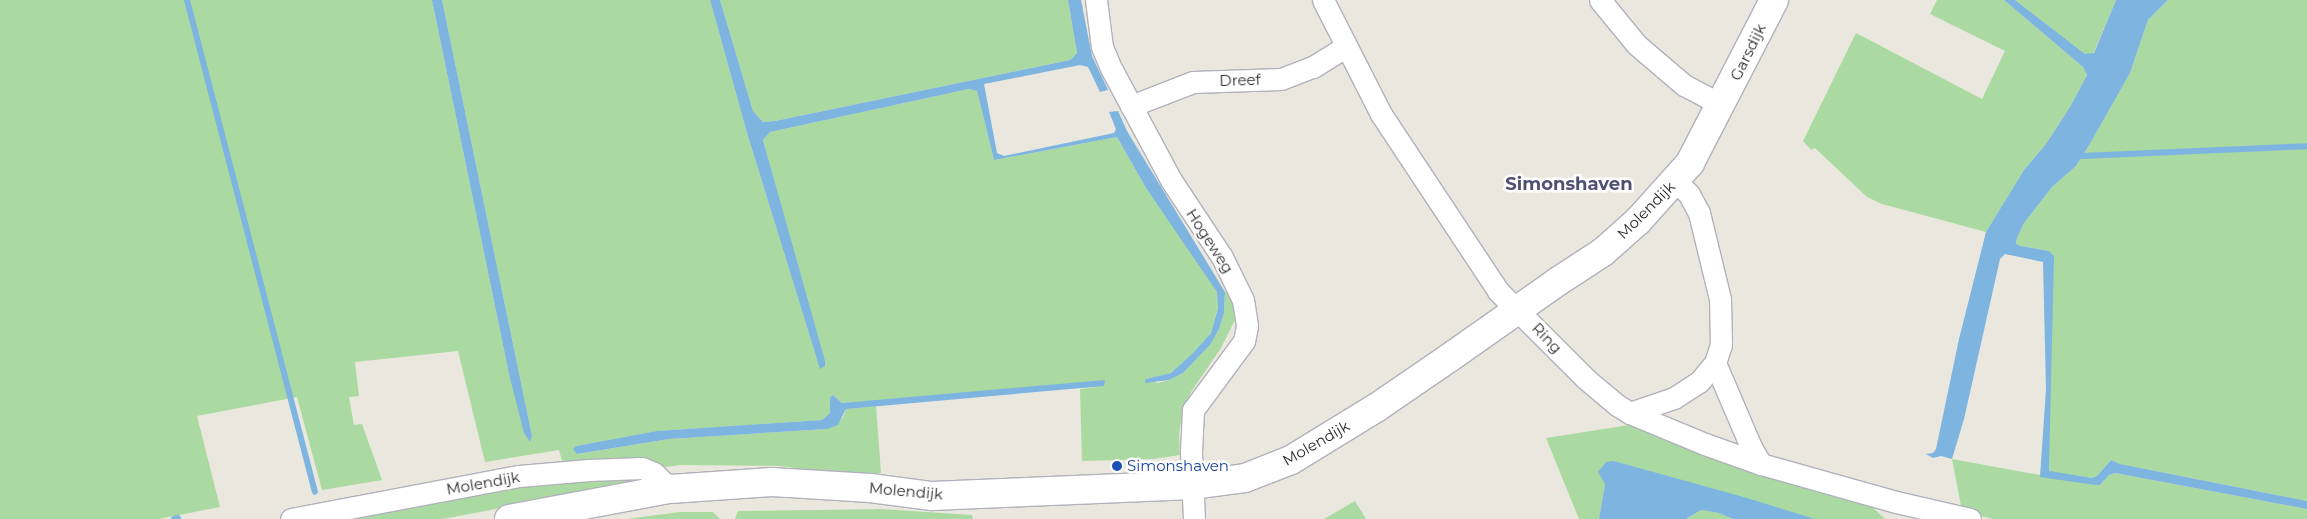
<!DOCTYPE html>
<html>
<head>
<meta charset="utf-8">
<style>
	body { margin:0 }
	#map { position:relative; width:2307px; height:519px; overflow:hidden; background:#eae7de; font-family:Montserrat,sans-serif }
	div>[style] { position:absolute }
	.green>* { inset:0; background:#aadaa1 }
	.water>* { inset:0; background:#7db4e0 }
	.stream>* { height:6px; margin:-3px; padding:0 3px; transform-origin:3px; border-radius:3px; background:#7db4e0 }
	.roads { filter:drop-shadow(1px 0 #b1b1bc) drop-shadow(-1px 0 #b1b1bc) drop-shadow(0 1px #b1b1bc) drop-shadow(0 -1px #b1b1bc) }
	.minor>* { height:21px; margin:-10.5px; padding:0 10.5px; transform-origin:10.5px; border-radius:10.5px; background:#fff }
	.secondary>* { height:28px; margin:-14px; padding:0 14px; transform-origin:14px; border-radius:14px; background:#fff }
	.dots>* { width:14px; height:14px; translate:-50% -50%; box-sizing:border-box; border:2px solid #fff; border-radius:50% }
	span { translate:-50% -50%; white-space:nowrap; text-align:center; line-height:1.15; -webkit-text-stroke:5px #fff; paint-order:stroke }
	.street-label { font-size:15px; color:#2a2a2a }
	.transit-label { font-size:15px; color:#164399 }
	.left { translate:0 -50%; text-align:left }
	.quarter-label { font-size:18px; color:#505075; font-weight:700 }
</style>
</head>
<body>
<div id="map">
	<div class="green">
		<div style="clip-path:polygon(0 0,432px 0,509px 374px,530px 441px,532px 436px,442px 0,710px 0,747px 133px,817px 359px,825px 366px,763px 140px,770px 132px,969px 89px,977px 91px,994px 160px,1117px 137px,1146px 188px,1209px 278px,1217px 292px,1218px 307px,1211px 333px,1193px 353px,1171px 373px,1146px 379px,1158px 383px,1169px 380px,1183px 373px,1210px 345px,1219px 329px,1224px 313px,1225px 292px,1232px 290px,1236px 302px,1235px 320px,1221px 348px,1191px 392px,1182px 413px,1179px 436px,1180px 455px,1153px 459px,1082px 461px,1080px 389px,1104px 386px,842px 403px,833px 395px,830px 397px,830px 413px,822px 420px,658px 431px,576px 446px,578px 454px,669px 439px,827px 429px,843px 418px,846px 409px,876px 406px,881px 473px,855px 475px,779px 466px,680px 465px,665px 467px,638px 462px,569px 464px,562px 461px,559px 450px,485px 462px,458px 351px,355px 362px,359px 396px,349px 397px,354px 425px,362px 424px,382px 480px,322px 490px,297px 397px,197px 416px,220px 507px,159px 519px,0 519px)"></div>
		<div style="clip-path:polygon(720px 0,1068px 0,1077px 53px,1070px 60px,775px 121px,763px 122px,753px 111px)"></div>
		<div style="clip-path:polygon(1937px 0,2004px 0,2083px 67px,2087px 75px,2070px 107px,2046px 144px,2024px 170px,1986px 232px,1882px 204px,1867px 197px,1815px 148px,1811px 150px,1803px 141px,1856px 33px,1982px 99px,2005px 51px,1930px 14px)"></div>
		<div style="clip-path:polygon(2015px 0,2116px 0,2093px 54px,2085px 54px)"></div>
		<div style="clip-path:polygon(2168px 0,2307px 0,2307px 501px,2120px 464px,2111px 460px,2097px 476px,2092px 478px,2051px 472px,2049px 468px,2049px 251px,2021px 246px,2016px 244px,2017px 238px,2024px 223px,2052px 187px,2076px 166px,2091px 142px,2130px 73px,2148px 20px)"></div>
		<div style="clip-path:polygon(1636px 424px,1865px 500px,1885px 519px,1815px 519px,1614px 461px,1605px 484px,1599px 519px,1579px 519px,1546px 438px)"></div>
		<div style="clip-path:polygon(1952px 459px,2095px 485px,2100px 485px,2109px 475px,2115px 473px,2307px 509px,2307px 519px,1993px 519px,1962px 511px)"></div>
		<div style="clip-path:polygon(646px 475px,643px 481px,443px 519px,320px 519px,513px 484px)"></div>
		<div style="clip-path:polygon(1355px 501px,1366px 519px,1324px 519px)"></div>
		<div style="clip-path:polygon(881px 509px,972px 515px,973px 519px,735px 519px,738px 511px)"></div>
		<div style="clip-path:polygon(1701px 510px,1719px 513px,1733px 519px,1686px 519px)"></div>
		<div style="clip-path:polygon(680px 512px,713px 512px,720px 519px,626px 519px)"></div>
	</div>
	<div class="water">
		<div style="clip-path:polygon(432px 0,442px 0,532px 436px,530px 442px,524px 433px,509px 374px)"></div>
		<div style="clip-path:polygon(710px 0,720px 0,753px 111px,763px 122px,775px 121px,1070px 60px,1077px 53px,1068px 0,1081px 0,1092px 56px,1108px 90px,1100px 92px,1088px 67px,1080px 65px,984px 84px,997px 153px,1004px 156px,1114px 133px,1116px 129px,1109px 112px,1118px 111px,1127px 131px,1225px 292px,1224px 313px,1219px 329px,1210px 345px,1183px 373px,1169px 380px,1145px 383px,1146px 379px,1171px 373px,1193px 353px,1211px 333px,1218px 308px,1217px 292px,1146px 188px,1117px 137px,994px 160px,977px 91px,969px 89px,770px 132px,763px 140px,825px 361px,825px 366px,820px 369px,747px 133px)"></div>
		<div style="clip-path:polygon(2004px 0,2015px 0,2085px 54px,2094px 53px,2116px 0,2168px 0,2148px 20px,2130px 73px,2091px 142px,2076px 166px,2052px 187px,2024px 223px,2017px 238px,2016px 244px,2021px 246px,2049px 251px,2054px 256px,2049px 468px,2050px 471px,2092px 478px,2097px 476px,2111px 460px,2120px 464px,2307px 501px,2307px 509px,2115px 473px,2109px 475px,2100px 485px,2095px 485px,2040px 477px,2046px 389px,2043px 262px,2005px 254px,2000px 259px,1964px 419px,1952px 459px,1941px 456px,1933px 458px,1926px 454px,1933px 453px,1936px 449px,1959px 339px,1986px 232px,2024px 170px,2046px 144px,2070px 107px,2087px 75px,2083px 67px)"></div>
		<div style="clip-path:polygon(1105px 380px,1104px 386px,846px 409px,838px 425px,827px 429px,669px 439px,577px 454px,573px 449px,576px 446px,657px 431px,822px 420px,830px 413px,830px 397px,833px 395px,842px 403px)"></div>
		<div style="clip-path:polygon(1614px 461px,1747px 498px,1815px 519px,1733px 519px,1719px 513px,1701px 510px,1686px 519px,1599px 519px,1605px 484px,1598px 472px,1606px 462px)"></div>
	</div>
	<div class="stream">
		<div style="left:187px;top:0;width:508px;rotate:75.42deg"></div>
		<div style="left:2082px;top:156px;width:225px;rotate:-2.5deg"></div>
		<div style="left:174px;top:519px;width:4px;rotate:-14deg"></div>
	</div>
	<div class="roads">
		<div class="minor">
			<div style="left:1096px;top:0;width:47px;rotate:82.7deg"></div>
			<div style="left:1102px;top:47px;width:25px;rotate:67deg"></div>
			<div style="left:1112px;top:70px;width:125px;rotate:61.8deg"></div>
			<div style="left:1171px;top:180px;width:92px;rotate:56.5deg"></div>
			<div style="left:1222px;top:257px;width:48px;rotate:64deg"></div>
			<div style="left:1243px;top:300px;width:26px;rotate:81deg"></div>
			<div style="left:1247px;top:326px;width:15px;rotate:101deg"></div>
			<div style="left:1244px;top:341px;width:86px;rotate:126.5deg"></div>
			<div style="left:1193px;top:410px;width:43px;rotate:92.7deg"></div>
			<div style="left:1191px;top:453px;width:66px;rotate:87.4deg"></div>
			<div style="left:1323px;top:0;width:128px;rotate:63deg"></div>
			<div style="left:1381px;top:114px;width:212px;rotate:56.5deg"></div>
			<div style="left:1498px;top:291px;width:124px;rotate:45deg"></div>
			<div style="left:1586px;top:379px;width:40px;rotate:40deg"></div>
			<div style="left:1617px;top:405px;width:15px;rotate:32deg"></div>
			<div style="left:1630px;top:413px;width:81px;rotate:22.5deg"></div>
			<div style="left:1705px;top:444px;width:59px;rotate:19.7deg"></div>
			<div style="left:1761px;top:464px;width:140px;rotate:15.7deg"></div>
			<div style="left:1896px;top:502px;width:76px;rotate:12.9deg"></div>
			<div style="left:1600px;top:0;width:58px;rotate:50.6deg"></div>
			<div style="left:1637px;top:45px;width:62px;rotate:40.4deg"></div>
			<div style="left:1684px;top:85px;width:43px;rotate:27.8deg"></div>
			<div style="left:1131px;top:106px;width:66px;rotate:-21.2deg"></div>
			<div style="left:1193px;top:82px;width:88px;rotate:-2deg"></div>
			<div style="left:1281px;top:79px;width:34px;rotate:-21deg"></div>
			<div style="left:1313px;top:67px;width:38px;rotate:-32deg"></div>
			<div style="left:1715px;top:363px;width:91px;rotate:66.8deg"></div>
			<div style="left:1751px;top:447px;width:20px;rotate:60deg"></div>
			<div style="left:1630px;top:413px;width:46px;rotate:-18.8deg"></div>
			<div style="left:1674px;top:398px;width:30px;rotate:-33deg"></div>
			<div style="left:1699px;top:382px;width:25px;rotate:-50deg"></div>
			<div style="left:1715px;top:363px;width:19px;rotate:-72deg"></div>
			<div style="left:1721px;top:345px;width:46px;rotate:-91.2deg"></div>
			<div style="left:1720px;top:299px;width:89px;rotate:-103.7deg"></div>
			<div style="left:1699px;top:213px;width:21px;rotate:-118deg"></div>
			<div style="left:1689px;top:194px;width:19px;rotate:-137deg"></div>
			<div style="left:291px;top:519px;width:232px;rotate:-10.7deg"></div>
			<div style="left:519px;top:476px;width:70px;rotate:-4.9deg"></div>
			<div style="left:589px;top:470px;width:53px;rotate:-2.2deg"></div>
			<div style="left:642px;top:468px;width:13px;rotate:23deg"></div>
			<div style="left:654px;top:473px;width:23px;rotate:45deg"></div>
		</div>
		<div class="secondary">
			<div style="left:509px;top:519px;width:164px;rotate:-10.6deg"></div>
			<div style="left:670px;top:489px;width:102px;rotate:-3.9deg"></div>
			<div style="left:772px;top:482px;width:98px;rotate:3.5deg"></div>
			<div style="left:870px;top:488px;width:63px;rotate:7.4deg"></div>
			<div style="left:932px;top:496px;width:261px;rotate:-2.4deg"></div>
			<div style="left:1193px;top:485px;width:52px;rotate:-7.7deg"></div>
			<div style="left:1245px;top:478px;width:49px;rotate:-21.4deg"></div>
			<div style="left:1291px;top:460px;width:100px;rotate:-31.5deg"></div>
			<div style="left:1376px;top:408px;width:88px;rotate:-34.4deg"></div>
			<div style="left:1449px;top:358px;width:132px;rotate:-35.1deg"></div>
			<div style="left:1557px;top:282px;width:55px;rotate:-33.1deg"></div>
			<div style="left:1603px;top:252px;width:47px;rotate:-41.5deg"></div>
			<div style="left:1638px;top:221px;width:78px;rotate:-48.1deg"></div>
			<div style="left:1690px;top:163px;width:183px;rotate:-62.7deg"></div>
		</div>
	</div>
	<div class="dots">
		<div style="left:1117px;top:466px;background:#1a4fb4"></div>
	</div>
	<div class="street-label">
		<span style="left:1748px;top:52px;rotate:-64deg">Garsdijk</span>
		<span style="left:1240px;top:80px;rotate:-2deg">Dreef</span>
		<span style="left:1646px;top:210px;rotate:-45deg">Molendijk</span>
		<span style="left:1210px;top:241px;rotate:57deg">Hogeweg</span>
		<span style="left:1547px;top:338px;rotate:46deg">Ring</span>
		<span style="left:1316px;top:443px;rotate:-30deg">Molendijk</span>
		<span style="left:483px;top:483px;rotate:-10deg">Molendijk</span>
		<span style="left:906px;top:491px;rotate:5deg">Molendijk</span>
	</div>
	<div class="transit-label">
		<span class="left" style="left:1127px;top:466px">Simonshaven</span>
	</div>
	<div class="quarter-label">
		<span style="left:1569px;top:184px">Simonshaven</span>
	</div>
</div>
</body>
</html>
